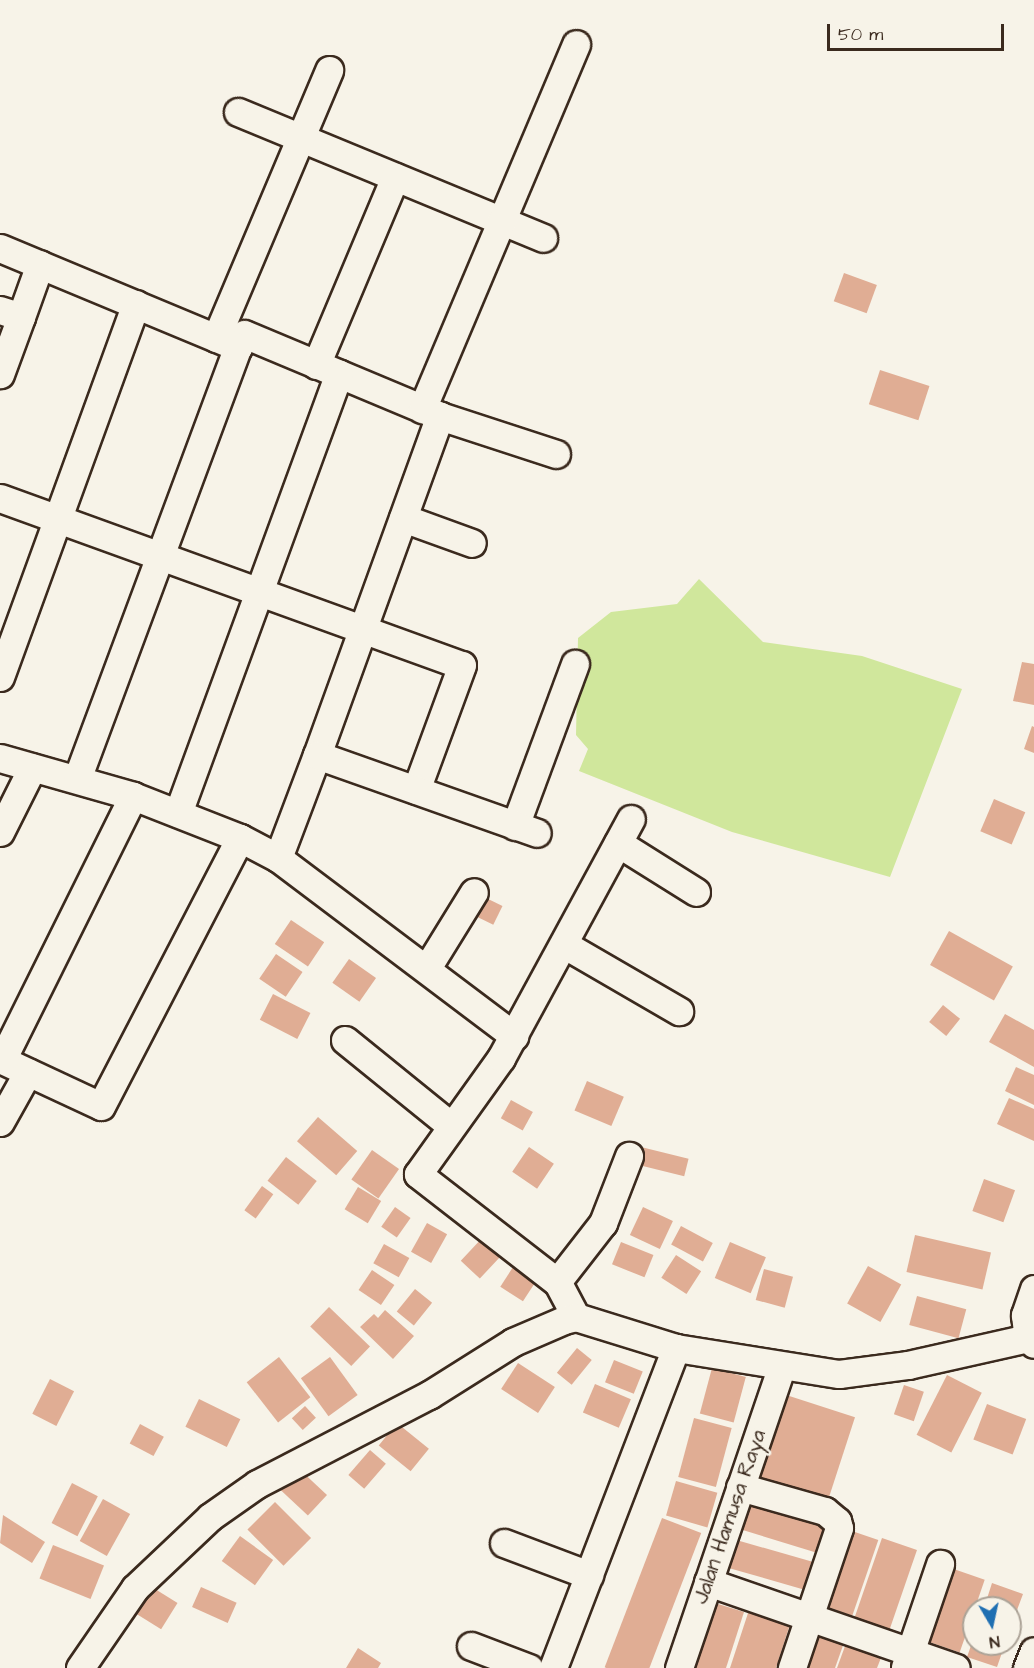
<!DOCTYPE html>
<html>
<head>
<meta charset="utf-8">
<style>
	body { margin:0 }
	#map { position:relative; width:1034px; height:1668px; overflow:hidden; background:#f7f3e8; font-family:"Architects Daughter",sans-serif }
	div>[style] { position:absolute }
	.green>* { inset:0; background:#d0e79c }
	.building>* { inset:0; background:#e0ad94; transform-origin:0 0 }
	.roads { filter:drop-shadow(2px 0 #3b2a1e) drop-shadow(-2px 0 #3b2a1e) drop-shadow(0 2px #3b2a1e) drop-shadow(0 -2px #3b2a1e) }
	.street>* { height:27px; margin:-13.5px; padding:0 13.5px; transform-origin:13.5px; border-radius:13.5px; background:#f7f3e8 }
	span { translate:-50% -50%; white-space:nowrap; text-align:center; line-height:1.15; -webkit-text-stroke:5px #f7f3e8; paint-order:stroke }
	.street-label { font-size:21px; color:#3b2a1e }
	.north { position:absolute; left:962px; top:1596px; width:60px; height:60px; box-sizing:border-box; background:#f7f3e8; border:2px solid #aca397; border-radius:50%; rotate:171deg; font-size:16px; font-weight:700; line-height:24px; text-align:center; color:#3b2a1e }
	.north::after { content:''; display:block; margin:auto; width:21px; height:27px; background:#1f6fb2; clip-path:polygon(50% 0,100% 100%,50% 72%,0 100%) }
	.scale { position:absolute; left:827px; top:24px; width:177px; height:27px; box-sizing:border-box; border:3px solid #3b2a1e; border-top:0; padding-left:8px; font-size:18px; line-height:21px; white-space:nowrap; color:#3b2a1e; -webkit-text-stroke:4px #f7f3e8; paint-order:stroke }
</style>
</head>
<body>
<div id="map">
	<div class="green">
		<div style="clip-path:polygon(699px 579px,763px 642px,862px 656px,962px 689px,890px 877px,732px 832px,579px 771px,588px 749px,576px 735px,578px 638px,611px 612px,677px 604px)"></div>
	</div>
	<div class="building">
		<div style="left:844px;top:273px;width:35px;height:30px;rotate:20deg"></div>
		<div style="left:880px;top:370px;width:52px;height:36px;rotate:18deg"></div>
		<div style="clip-path:polygon(1022px 662px,1034px 664px,1034px 705px,1013px 701px)"></div>
		<div style="clip-path:polygon(1032px 726px,1034px 727px,1034px 753px,1024px 749px)"></div>
		<div style="left:994px;top:799px;width:34px;height:35px;rotate:23deg"></div>
		<div style="left:480px;top:895px;width:25px;height:21px;rotate:26deg"></div>
		<div style="left:291px;top:920px;width:40px;height:29px;rotate:34deg"></div>
		<div style="left:949px;top:931px;width:73px;height:39px;rotate:29deg"></div>
		<div style="left:276px;top:954px;width:32px;height:30px;rotate:34deg"></div>
		<div style="left:349px;top:959px;width:33px;height:29px;rotate:35deg"></div>
		<div style="left:273px;top:994px;width:42px;height:29px;rotate:27deg"></div>
		<div style="left:943px;top:1005px;width:22px;height:22px;rotate:39deg"></div>
		<div style="clip-path:polygon(1005px 1014px,1034px 1030px,1034px 1067px,989px 1042px)"></div>
		<div style="clip-path:polygon(1016px 1067px,1034px 1075px,1034px 1105px,1005px 1091px)"></div>
		<div style="left:587px;top:1081px;width:40px;height:32px;rotate:23deg"></div>
		<div style="clip-path:polygon(1009px 1098px,1034px 1109px,1034px 1141px,997px 1124px)"></div>
		<div style="left:511px;top:1100px;width:25px;height:21px;rotate:29deg"></div>
		<div style="left:318px;top:1117px;width:52px;height:32px;rotate:41deg"></div>
		<div style="left:529px;top:1147px;width:30px;height:30px;rotate:34deg"></div>
		<div style="left:641px;top:1147px;width:49px;height:18px;rotate:14deg"></div>
		<div style="left:372px;top:1150px;width:33px;height:36px;rotate:35deg"></div>
		<div style="left:286px;top:1157px;width:39px;height:30px;rotate:38deg"></div>
		<div style="left:984px;top:1179px;width:33px;height:34px;rotate:20deg"></div>
		<div style="left:262px;top:1186px;width:14px;height:30px;rotate:36deg"></div>
		<div style="left:358px;top:1187px;width:27px;height:26px;rotate:31deg"></div>
		<div style="left:395px;top:1207px;width:19px;height:24px;rotate:35deg"></div>
		<div style="left:643px;top:1207px;width:33px;height:31px;rotate:25deg"></div>
		<div style="left:427px;top:1223px;width:23px;height:33px;rotate:29deg"></div>
		<div style="left:681px;top:1226px;width:36px;height:21px;rotate:28deg"></div>
		<div style="left:915px;top:1235px;width:78px;height:38px;rotate:13deg"></div>
		<div style="left:484px;top:1236px;width:26px;height:34px;rotate:43deg"></div>
		<div style="left:621px;top:1242px;width:35px;height:24px;rotate:22deg"></div>
		<div style="left:730px;top:1242px;width:39px;height:39px;rotate:23deg"></div>
		<div style="left:384px;top:1244px;width:29px;height:22px;rotate:29deg"></div>
		<div style="left:676px;top:1255px;width:30px;height:27px;rotate:33deg"></div>
		<div style="left:515px;top:1264px;width:27px;height:27px;rotate:33deg"></div>
		<div style="left:868px;top:1266px;width:38px;height:43px;rotate:29deg"></div>
		<div style="left:764px;top:1269px;width:30px;height:32px;rotate:15deg"></div>
		<div style="left:372px;top:1270px;width:27px;height:24px;rotate:34deg"></div>
		<div style="left:415px;top:1289px;width:22px;height:29px;rotate:39deg"></div>
		<div style="left:917px;top:1296px;width:51px;height:30px;rotate:15deg"></div>
		<div style="left:329px;top:1307px;width:57px;height:27px;rotate:44deg"></div>
		<div style="clip-path:polygon(385px 1310px,414px 1336px,393px 1359px,360px 1327px,374px 1314px,378px 1318px)"></div>
		<div style="left:577px;top:1348px;width:19px;height:32px;rotate:39deg"></div>
		<div style="left:279px;top:1357px;width:51px;height:41px;rotate:52deg"></div>
		<div style="left:330px;top:1357px;width:47px;height:36px;rotate:54deg"></div>
		<div style="left:614px;top:1360px;width:31px;height:24px;rotate:22deg"></div>
		<div style="left:518px;top:1363px;width:44px;height:31px;rotate:33deg"></div>
		<div style="left:712px;top:1368px;width:35px;height:47px;rotate:15deg"></div>
		<div style="left:947px;top:1375px;width:39px;height:67px;rotate:27deg"></div>
		<div style="left:50px;top:1379px;width:27px;height:39px;rotate:27deg"></div>
		<div style="left:595px;top:1384px;width:39px;height:31px;rotate:23deg"></div>
		<div style="left:904px;top:1385px;width:21px;height:31px;rotate:19deg"></div>
		<div style="left:777px;top:1392px;width:82px;height:92px;rotate:18deg"></div>
		<div style="left:199px;top:1399px;width:46px;height:31px;rotate:26deg"></div>
		<div style="left:987px;top:1404px;width:42px;height:38px;rotate:21deg"></div>
		<div style="left:305px;top:1406px;width:16px;height:18px;rotate:47deg"></div>
		<div style="left:694px;top:1418px;width:39px;height:61px;rotate:15deg"></div>
		<div style="left:397px;top:1423px;width:41px;height:29px;rotate:39deg"></div>
		<div style="left:140px;top:1424px;width:27px;height:22px;rotate:28deg"></div>
		<div style="left:370px;top:1450px;width:21px;height:33px;rotate:41deg"></div>
		<div style="left:297px;top:1467px;width:41px;height:28px;rotate:43deg"></div>
		<div style="left:676px;top:1481px;width:43px;height:36px;rotate:16deg"></div>
		<div style="left:72px;top:1483px;width:29px;height:45px;rotate:27deg"></div>
		<div style="left:103px;top:1499px;width:31px;height:48px;rotate:29deg"></div>
		<div style="left:737px;top:1499px;width:91px;height:28px;rotate:17deg"></div>
		<div style="left:275px;top:1502px;width:51px;height:39px;rotate:45deg"></div>
		<div style="clip-path:polygon(3px 1515px,45px 1542px,32px 1563px,0 1543px)"></div>
		<div style="left:662px;top:1518px;width:42px;height:160px;rotate:21deg"></div>
		<div style="left:849px;top:1530px;width:31px;height:80px;rotate:19deg"></div>
		<div style="left:240px;top:1536px;width:41px;height:31px;rotate:36deg"></div>
		<div style="left:726px;top:1537px;width:89px;height:29px;rotate:16deg"></div>
		<div style="left:882px;top:1538px;width:37px;height:86px;rotate:19deg"></div>
		<div style="left:53px;top:1545px;width:55px;height:36px;rotate:22deg"></div>
		<div style="left:945px;top:1566px;width:42px;height:77px;rotate:19deg"></div>
		<div style="clip-path:polygon(992px 1583px,1023px 1594px,1010px 1629px,1010px 1608px,984px 1608px)"></div>
		<div style="left:147px;top:1584px;width:36px;height:31px;rotate:32deg"></div>
		<div style="left:201px;top:1587px;width:39px;height:22px;rotate:24deg"></div>
		<div style="clip-path:polygon(705px 1600px,744px 1612px,726px 1668px,683px 1668px)"></div>
		<div style="clip-path:polygon(750px 1607px,791px 1621px,776px 1668px,730px 1668px)"></div>
		<div style="clip-path:polygon(814px 1627px,846px 1637px,835px 1668px,800px 1668px)"></div>
		<div style="clip-path:polygon(974px 1637px,974px 1644px,1005px 1644px,997px 1667px,967px 1657px)"></div>
		<div style="clip-path:polygon(848px 1638px,884px 1650px,877px 1668px,837px 1668px)"></div>
		<div style="clip-path:polygon(358px 1648px,381px 1663px,378px 1668px,346px 1668px)"></div>
	</div>
	<div class="roads">
		<div class="street">
			<div style="left:238px;top:112px;width:330px;rotate:22.4deg"></div>
			<div style="left:0;top:248px;width:258px;rotate:22.6deg"></div>
			<div style="left:238px;top:347px;width:14px;rotate:-65deg"></div>
			<div style="left:244px;top:334px;width:212px;rotate:22.7deg"></div>
			<div style="left:440px;top:416px;width:122px;rotate:18.1deg"></div>
			<div style="left:0;top:310px;width:22px;rotate:18deg"></div>
			<div style="left:21px;top:317px;width:61px;rotate:110.2deg"></div>
			<div style="left:21px;top:317px;width:56px;rotate:-70.3deg"></div>
			<div style="left:216px;top:338px;width:291px;rotate:-67.1deg"></div>
			<div style="left:316px;top:365px;width:204px;rotate:-67.2deg"></div>
			<div style="left:422px;top:409px;width:396px;rotate:-67.1deg"></div>
			<div style="left:0;top:498px;width:491px;rotate:19.9deg"></div>
			<div style="left:462px;top:665px;width:133px;rotate:110.2deg"></div>
			<div style="left:403px;top:518px;width:73px;rotate:19.9deg"></div>
			<div style="left:0;top:677px;width:397px;rotate:-70deg"></div>
			<div style="left:317px;top:755px;width:361px;rotate:-70.1deg"></div>
			<div style="left:0;top:758px;width:138px;rotate:15.9deg"></div>
			<div style="left:133px;top:796px;width:115px;rotate:21.4deg"></div>
			<div style="left:240px;top:838px;width:43px;rotate:27.8deg"></div>
			<div style="left:278px;top:858px;width:296px;rotate:37deg"></div>
			<div style="left:77px;top:779px;width:461px;rotate:-69.6deg"></div>
			<div style="left:178px;top:813px;width:468px;rotate:-69.9deg"></div>
			<div style="left:515px;top:826px;width:173px;rotate:-69.7deg"></div>
			<div style="left:0;top:832px;width:72px;rotate:-63.4deg"></div>
			<div style="left:618px;top:843px;width:92px;rotate:32.1deg"></div>
			<div style="left:278px;top:858px;width:110px;rotate:-69.3deg"></div>
			<div style="left:317px;top:755px;width:233px;rotate:19.5deg"></div>
			<div style="left:565px;top:945px;width:132px;rotate:30.1deg"></div>
			<div style="left:427px;top:968px;width:89px;rotate:-58.3deg"></div>
			<div style="left:345px;top:1040px;width:135px;rotate:39deg"></div>
			<div style="left:0;top:1059px;width:111px;rotate:25deg"></div>
			<div style="left:101px;top:1106px;width:302px;rotate:-62.6deg"></div>
			<div style="left:2px;top:1060px;width:295px;rotate:-63.6deg"></div>
			<div style="left:0;top:1122px;width:57px;rotate:-60.8deg"></div>
			<div style="left:557px;top:1282px;width:75px;rotate:-52.1deg"></div>
			<div style="left:603px;top:1223px;width:72px;rotate:-68.8deg"></div>
			<div style="left:1034px;top:1289px;width:28px;rotate:109deg"></div>
			<div style="left:1025px;top:1315px;width:23px;rotate:83deg"></div>
			<div style="left:1028px;top:1338px;width:8px;rotate:45deg"></div>
			<div style="left:576px;top:1317px;width:40px;rotate:-118deg"></div>
			<div style="left:557px;top:1282px;width:176px;rotate:-142.2deg"></div>
			<div style="left:418px;top:1174px;width:143px;rotate:-54.4deg"></div>
			<div style="left:501px;top:1058px;width:272px;rotate:-61.5deg"></div>
			<div style="left:740px;top:1487px;width:88px;rotate:15.8deg"></div>
			<div style="left:825px;top:1511px;width:16px;rotate:40deg"></div>
			<div style="left:837px;top:1521px;width:7px;rotate:74deg"></div>
			<div style="left:839px;top:1528px;width:148px;rotate:108.6deg"></div>
			<div style="left:504px;top:1543px;width:91px;rotate:20.6deg"></div>
			<div style="left:708px;top:1582px;width:262px;rotate:19.1deg"></div>
			<div style="left:471px;top:1646px;width:62px;rotate:20.8deg"></div>
			<div style="left:905px;top:1667px;width:109px;rotate:-71.2deg"></div>
			<div style="left:80px;top:1668px;width:97px;rotate:-55.5deg"></div>
			<div style="left:135px;top:1588px;width:103px;rotate:-43.4deg"></div>
			<div style="left:210px;top:1517px;width:57px;rotate:-35.1deg"></div>
			<div style="left:257px;top:1484px;width:194px;rotate:-27.4deg"></div>
			<div style="left:429px;top:1395px;width:99px;rotate:-32.2deg"></div>
			<div style="left:513px;top:1342px;width:56px;rotate:-23.3deg"></div>
			<div style="left:564px;top:1320px;width:12px;rotate:-14deg"></div>
			<div style="left:576px;top:1317px;width:105px;rotate:17.2deg"></div>
			<div style="left:676px;top:1348px;width:165px;rotate:9.1deg"></div>
			<div style="left:839px;top:1374px;width:70px;rotate:-7.4deg"></div>
			<div style="left:908px;top:1365px;width:123px;rotate:-12.7deg"></div>
			<div style="left:553px;top:1668px;width:343px;rotate:-69deg"></div>
			<div style="left:679px;top:1668px;width:319px;rotate:-71.2deg"></div>
			<div style="left:1027px;top:1668px;width:18px;rotate:-68deg"></div>
		</div>
	</div>
	<div class="street-label">
		<span style="left:730px;top:1517px;rotate:-71deg">Jalan Hamusa Raya</span>
	</div>
	<div class="north">N</div>
	<div class="scale">50 m</div>
</div>
</body>
</html>
